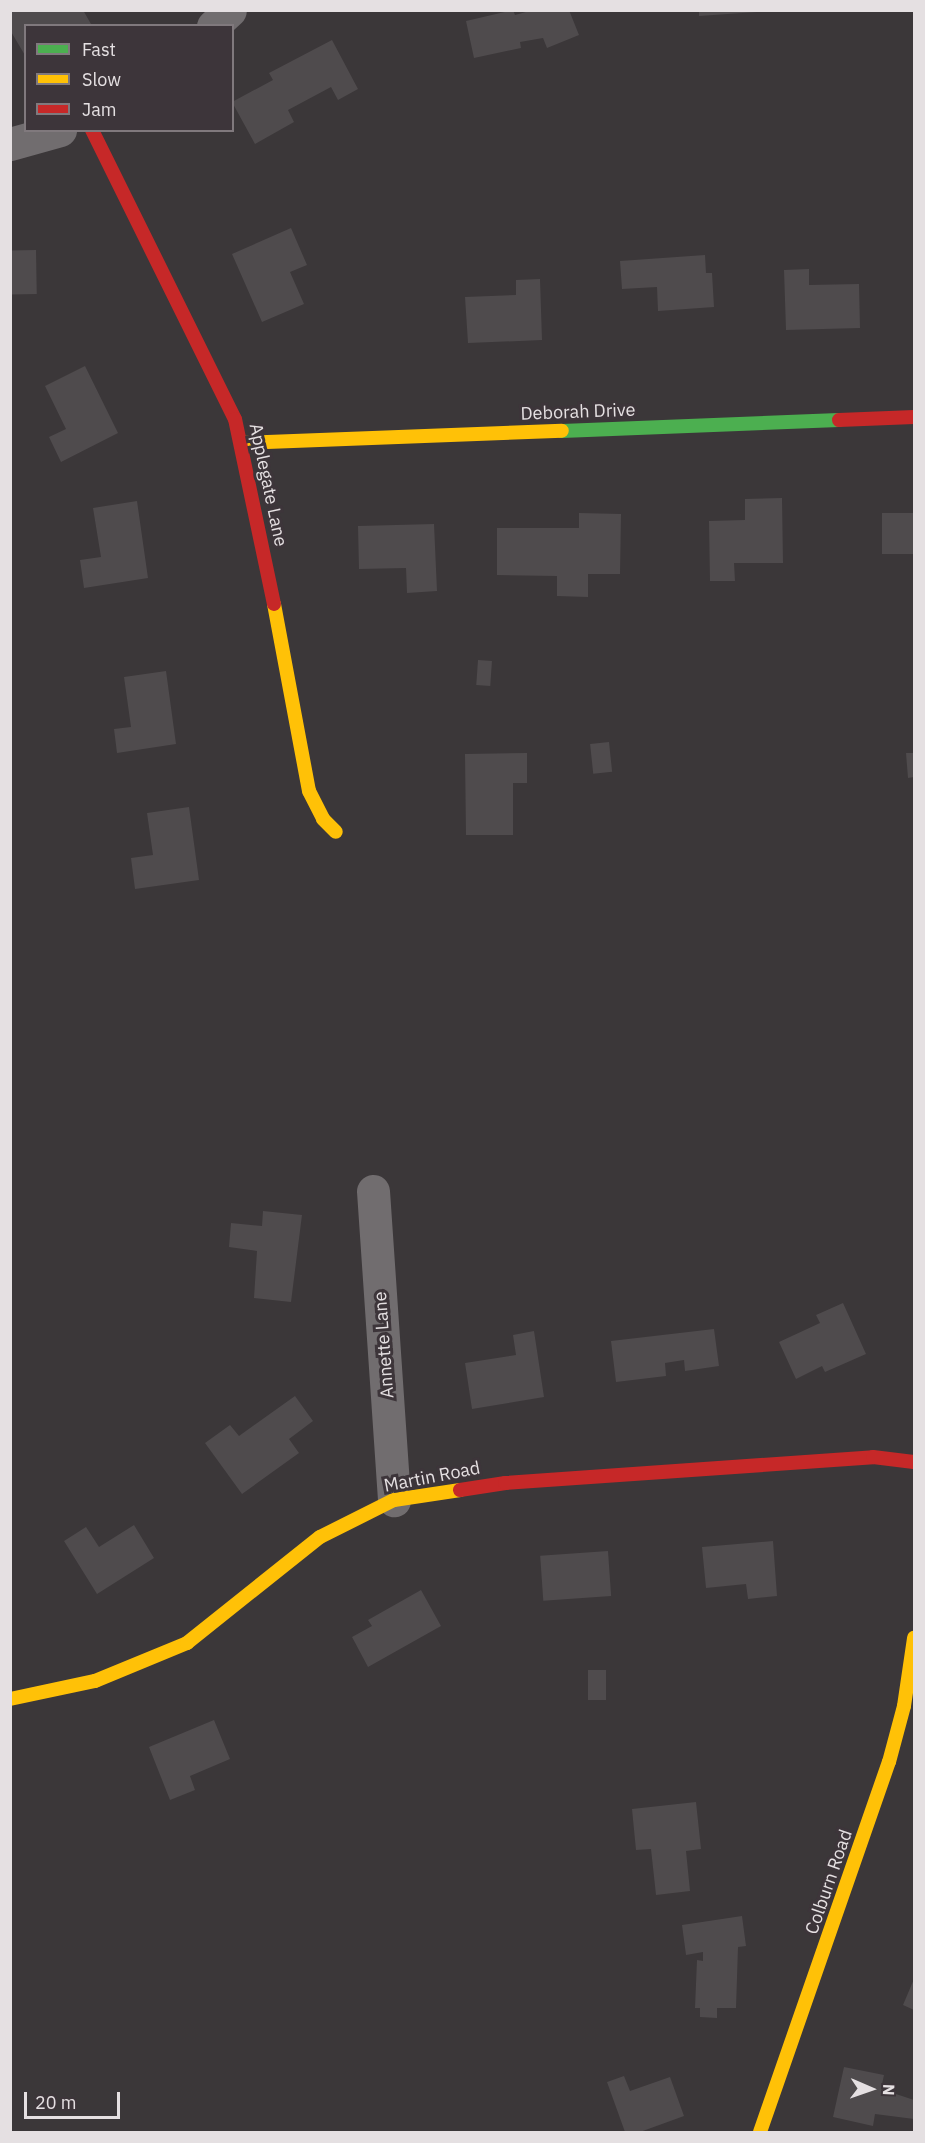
<!DOCTYPE html>
<html>
<head>
<meta charset="utf-8">
<style>
	body { margin:0 }
	#map { position:relative; width:925px; height:2143px; overflow:hidden; background:#3b3739; font-family:"IBM Plex Sans",sans-serif }
	div>[style] { position:absolute }
	.building>* { inset:0; background:#4f4b4d; transform-origin:0 0 }
	.street>* { height:33px; margin:-16.5px; padding:0 16.5px; transform-origin:16.5px; border-radius:16.5px; background:#716d6f }
	.fast>* { height:14px; margin:-7px; padding:0 7px; transform-origin:7px; border-radius:7px; background:#4caf50 }
	.slow>* { height:14px; margin:-7px; padding:0 7px; transform-origin:7px; border-radius:7px; background:#ffc107 }
	.jam>* { height:14px; margin:-7px; padding:0 7px; transform-origin:7px; border-radius:7px; background:#c62828 }
	span { translate:-50% -50%; white-space:nowrap; text-align:center; line-height:1.15; -webkit-text-stroke:6px #3d353a; paint-order:stroke }
	.street-label { font-size:18px; color:#e5e0e2 }
	.frame { position:absolute; inset:0; border:12px solid #e5e0e2; pointer-events:none }
	.legend { position:absolute; left:24px; top:24px; width:210px; height:108px; box-sizing:border-box; background:#3d353a; border:2px solid #80797d; margin:0; padding:8px 10px; list-style:none; font-size:18px; color:#e5e0e2 }
	.legend li { display:flex; align-items:center; gap:12px; height:30px }
	.legend b { width:30px; border:2px solid #80797d }
	.north { position:absolute; left:841px; top:2059px; width:60px; height:60px; -webkit-text-stroke:4px #3d353a; paint-order:stroke; rotate:92deg; font-size:16px; font-weight:700; line-height:24px; text-align:center; color:#e5e0e2 }
	.north::after { content:''; display:block; margin:auto; width:21px; height:27px; background:#e5e0e2; clip-path:polygon(50% 0,100% 100%,50% 72%,0 100%) }
	.scale { position:absolute; left:24px; top:2092px; width:96px; height:27px; box-sizing:border-box; border:3px solid #e5e0e2; border-top:0; padding-left:8px; font-size:18px; line-height:21px; white-space:nowrap; color:#e5e0e2; -webkit-text-stroke:4px #3d353a; paint-order:stroke }
</style>
</head>
<body>
<div id="map">
	<div class="building">
		<div style="clip-path:polygon(10px 10px,83px 10px,91px 24px,26px 26px,26px 57px,10px 30px)"></div>
		<div style="clip-path:polygon(513px 10px,515px 15px,533px 10px,569px 10px,579px 35px,547px 48px,543px 38px,520px 42px,521px 48px,474px 58px,466px 21px)"></div>
		<div style="clip-path:polygon(699px 10px,757px 10px,757px 12px,699px 16px)"></div>
		<div style="clip-path:polygon(332px 40px,358px 89px,338px 100px,331px 87px,288px 110px,294px 122px,255px 144px,232px 102px,273px 80px,269px 73px)"></div>
		<div style="clip-path:polygon(291px 228px,307px 265px,290px 272px,304px 304px,262px 322px,232px 254px)"></div>
		<div style="left:36px;top:250px;width:44px;height:26px;rotate:89deg"></div>
		<div style="clip-path:polygon(705px 255px,706px 273px,712px 273px,714px 307px,658px 311px,657px 287px,622px 289px,620px 261px)"></div>
		<div style="clip-path:polygon(809px 269px,809px 285px,859px 284px,860px 328px,786px 330px,784px 270px)"></div>
		<div style="clip-path:polygon(540px 279px,542px 340px,468px 343px,465px 297px,516px 295px,516px 280px)"></div>
		<div style="clip-path:polygon(85px 366px,118px 433px,61px 462px,49px 437px,66px 429px,45px 386px)"></div>
		<div style="clip-path:polygon(782px 498px,783px 563px,734px 563px,735px 581px,710px 581px,709px 521px,745px 520px,745px 499px)"></div>
		<div style="clip-path:polygon(137px 501px,148px 578px,84px 588px,80px 560px,101px 557px,93px 508px)"></div>
		<div style="clip-path:polygon(579px 513px,621px 514px,620px 574px,588px 574px,588px 597px,557px 596px,557px 576px,497px 575px,497px 528px,579px 528px)"></div>
		<div style="left:914px;top:513px;width:41px;height:32px;rotate:90deg"></div>
		<div style="clip-path:polygon(434px 524px,437px 591px,407px 593px,406px 568px,359px 569px,358px 526px)"></div>
		<div style="left:478px;top:660px;width:14px;height:25px;rotate:4deg"></div>
		<div style="clip-path:polygon(166px 671px,176px 744px,117px 753px,114px 729px,131px 727px,124px 677px)"></div>
		<div style="left:609px;top:742px;width:30px;height:19px;rotate:84deg"></div>
		<div style="clip-path:polygon(527px 753px,527px 783px,513px 783px,513px 835px,466px 835px,465px 754px)"></div>
		<div style="clip-path:polygon(906px 753px,914px 753px,914px 777px,908px 778px)"></div>
		<div style="clip-path:polygon(189px 807px,199px 880px,135px 889px,131px 858px,153px 855px,147px 813px)"></div>
		<div style="clip-path:polygon(263px 1211px,302px 1215px,291px 1302px,254px 1298px,257px 1251px,229px 1247px,231px 1223px,262px 1226px)"></div>
		<div style="clip-path:polygon(843px 1303px,866px 1354px,825px 1372px,822px 1366px,796px 1379px,779px 1342px,820px 1323px,816px 1315px)"></div>
		<div style="clip-path:polygon(714px 1329px,719px 1366px,685px 1371px,684px 1360px,665px 1363px,666px 1376px,616px 1382px,611px 1341px)"></div>
		<div style="clip-path:polygon(534px 1331px,544px 1397px,472px 1409px,465px 1363px,516px 1355px,513px 1335px)"></div>
		<div style="clip-path:polygon(295px 1396px,313px 1421px,289px 1439px,299px 1453px,242px 1494px,205px 1443px,230px 1425px,239px 1436px)"></div>
		<div style="clip-path:polygon(134px 1525px,154px 1558px,97px 1594px,64px 1541px,86px 1527px,99px 1547px)"></div>
		<div style="clip-path:polygon(773px 1541px,777px 1596px,748px 1599px,746px 1584px,706px 1588px,702px 1547px)"></div>
		<div style="left:608px;top:1551px;width:45px;height:68px;rotate:86deg"></div>
		<div style="clip-path:polygon(421px 1590px,441px 1626px,368px 1667px,352px 1637px,372px 1626px,368px 1620px)"></div>
		<div style="left:588px;top:1670px;width:18px;height:30px"></div>
		<div style="clip-path:polygon(214px 1720px,230px 1759px,190px 1776px,195px 1790px,170px 1800px,149px 1747px)"></div>
		<div style="clip-path:polygon(696px 1802px,701px 1849px,686px 1851px,690px 1891px,656px 1895px,651px 1849px,636px 1850px,632px 1809px)"></div>
		<div style="clip-path:polygon(742px 1916px,746px 1946px,738px 1947px,736px 2008px,717px 2008px,717px 2018px,700px 2017px,700px 2008px,695px 2008px,697px 1960px,703px 1961px,703px 1952px,686px 1955px,682px 1925px)"></div>
		<div style="clip-path:polygon(914px 1979px,914px 2010px,903px 2005px)"></div>
		<div style="clip-path:polygon(844px 2067px,884px 2075px,881px 2089px,914px 2100px,914px 2119px,875px 2114px,873px 2126px,833px 2117px)"></div>
		<div style="clip-path:polygon(624px 2076px,630px 2091px,670px 2077px,684px 2116px,640px 2132px,625px 2132px,607px 2082px)"></div>
	</div>
	<div class="street">
		<div style="left:213px;top:26px;width:23px;rotate:-43deg"></div>
		<div style="left:10px;top:144px;width:52px;rotate:-15.6deg"></div>
		<div style="left:373px;top:1191px;width:310px;rotate:86.1deg"></div>
	</div>
	<div class="fast">
		<div style="left:562px;top:431px;width:277px;rotate:-2.3deg"></div>
	</div>
	<div class="slow">
		<div style="left:243px;top:443px;width:319px;rotate:-2.2deg"></div>
		<div style="left:274px;top:604px;width:190px;rotate:79.4deg"></div>
		<div style="left:309px;top:791px;width:31px;rotate:63deg"></div>
		<div style="left:323px;top:819px;width:18px;rotate:45deg"></div>
		<div style="left:10px;top:1699px;width:87px;rotate:-12deg"></div>
		<div style="left:95px;top:1681px;width:100px;rotate:-22.4deg"></div>
		<div style="left:187px;top:1643px;width:170px;rotate:-38.6deg"></div>
		<div style="left:320px;top:1537px;width:83px;rotate:-26.6deg"></div>
		<div style="left:394px;top:1500px;width:67px;rotate:-8.6deg"></div>
		<div style="left:760px;top:2132px;width:392px;rotate:-70.8deg"></div>
		<div style="left:889px;top:1762px;width:58px;rotate:-75deg"></div>
		<div style="left:904px;top:1706px;width:69px;rotate:-81.6deg"></div>
	</div>
	<div class="jam">
		<div style="left:92px;top:130px;width:322px;rotate:63.7deg"></div>
		<div style="left:235px;top:419px;width:189px;rotate:78.1deg"></div>
		<div style="left:839px;top:420px;width:75px;rotate:-2.3deg"></div>
		<div style="left:460px;top:1490px;width:46px;rotate:-8.8deg"></div>
		<div style="left:505px;top:1483px;width:369px;rotate:-4deg"></div>
		<div style="left:873px;top:1457px;width:41px;rotate:7deg"></div>
	</div>
	<div class="street-label">
		<span style="left:578px;top:412px;rotate:-2deg">Deborah Drive</span>
		<span style="left:268px;top:485px;rotate:78deg">Applegate Lane</span>
		<span style="left:384px;top:1345px;rotate:-94deg">Annette Lane</span>
		<span style="left:432px;top:1477px;rotate:-11deg">Martin Road</span>
		<span style="left:829px;top:1882px;rotate:-71deg">Colburn Road</span>
	</div>
	<div class="frame"></div>
	<ul class="legend">
	<li><b style="height:8px;background:#4caf50"></b>Fast</li>
	<li><b style="height:8px;background:#ffc107"></b>Slow</li>
	<li><b style="height:8px;background:#c62828"></b>Jam</li>
	</ul>
	<div class="north">N</div>
	<div class="scale">20 m</div>
</div>
</body>
</html>
